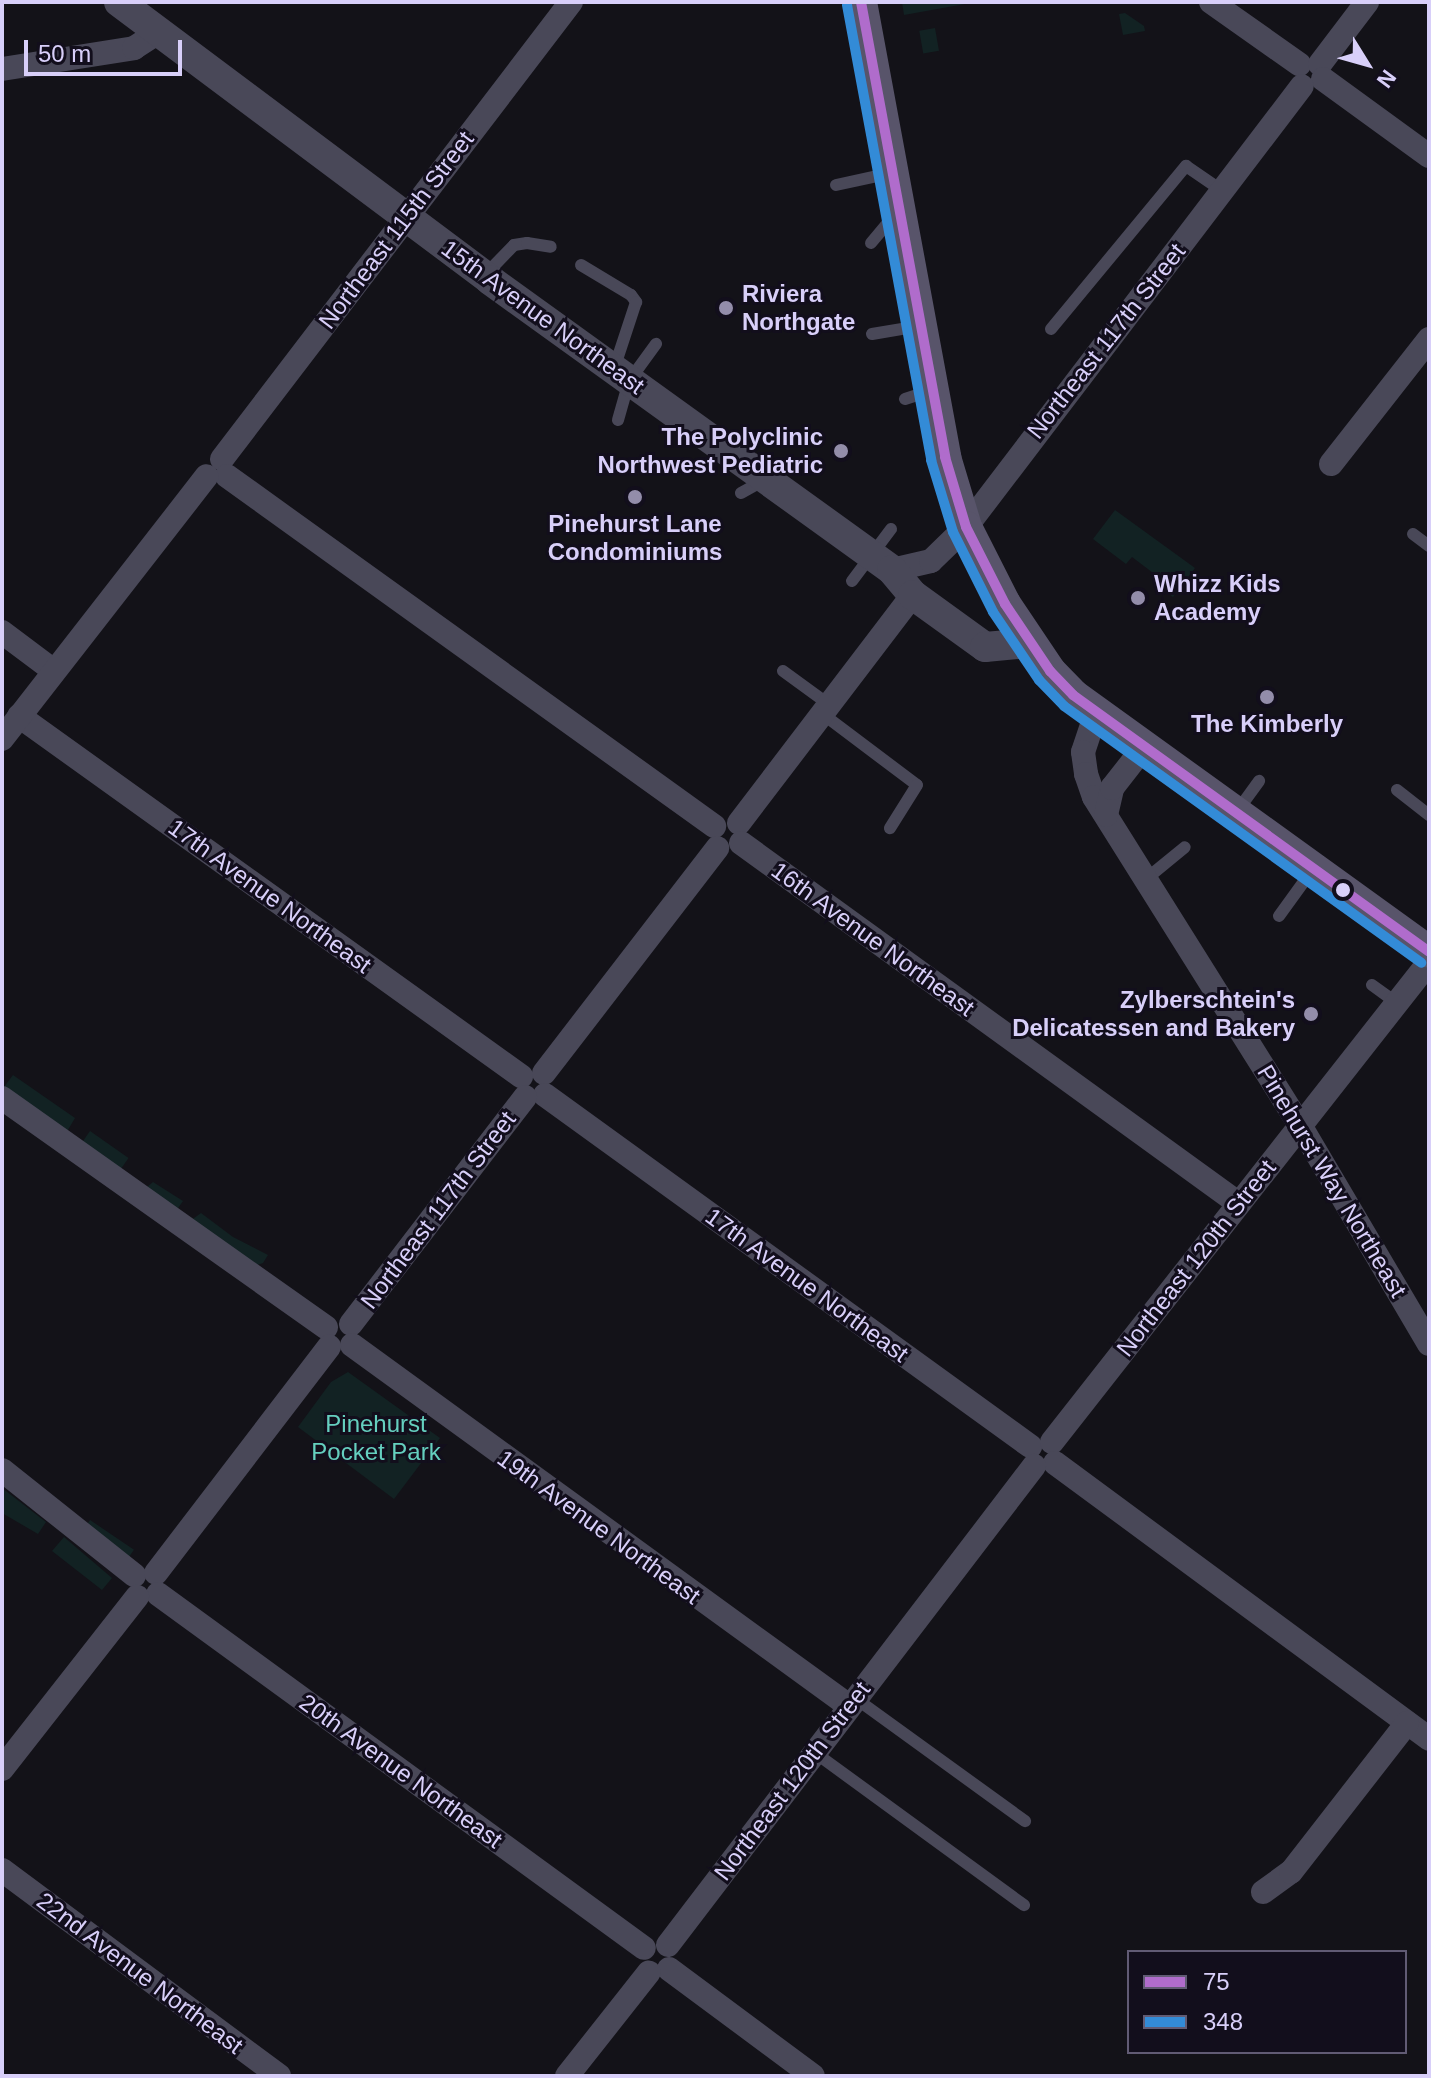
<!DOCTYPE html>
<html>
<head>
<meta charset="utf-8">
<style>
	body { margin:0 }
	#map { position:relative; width:1431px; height:2078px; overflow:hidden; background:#131218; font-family:Arial,sans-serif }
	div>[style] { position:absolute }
	.green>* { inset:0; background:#122223; transform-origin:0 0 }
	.service>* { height:12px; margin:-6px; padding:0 6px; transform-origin:6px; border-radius:6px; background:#494858 }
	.minor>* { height:24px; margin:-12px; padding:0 12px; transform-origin:12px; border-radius:12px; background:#494858 }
	.tertiary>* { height:30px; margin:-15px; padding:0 15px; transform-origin:15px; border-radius:15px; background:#494858 }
	.secondary>* { height:32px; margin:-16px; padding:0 16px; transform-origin:16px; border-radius:16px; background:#58546a }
	.bus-1>* { height:10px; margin:-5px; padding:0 5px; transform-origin:5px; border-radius:5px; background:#b06ccc }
	.bus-2>* { height:10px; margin:-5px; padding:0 5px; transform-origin:5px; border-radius:5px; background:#338bd7 }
	.dots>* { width:22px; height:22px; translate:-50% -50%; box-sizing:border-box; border:4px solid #120e1c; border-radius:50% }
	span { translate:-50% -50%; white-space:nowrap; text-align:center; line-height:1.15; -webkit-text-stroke:6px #120e1c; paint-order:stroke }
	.street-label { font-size:24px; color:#d8cff9 }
	.poi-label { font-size:24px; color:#d8cff9; font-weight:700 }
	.left { translate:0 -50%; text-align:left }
	.right { translate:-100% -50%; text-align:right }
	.park-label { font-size:24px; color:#65cfbf }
	.frame { position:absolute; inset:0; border:4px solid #d8cff9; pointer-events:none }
	.legend { position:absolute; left:1127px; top:1950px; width:280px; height:104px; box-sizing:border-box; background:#120e1c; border:2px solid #615b74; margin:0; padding:10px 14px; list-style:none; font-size:24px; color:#d8cff9 }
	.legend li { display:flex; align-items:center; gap:16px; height:40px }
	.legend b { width:40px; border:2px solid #615b74 }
	.north { position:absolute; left:1327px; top:24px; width:80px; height:80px; -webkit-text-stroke:6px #120e1c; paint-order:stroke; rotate:127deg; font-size:22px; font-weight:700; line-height:32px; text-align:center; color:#d8cff9 }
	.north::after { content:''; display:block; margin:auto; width:28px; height:36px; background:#d8cff9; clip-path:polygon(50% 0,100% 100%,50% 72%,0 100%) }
	.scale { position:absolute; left:24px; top:40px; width:158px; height:36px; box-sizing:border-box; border:4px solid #d8cff9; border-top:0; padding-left:10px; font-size:24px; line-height:28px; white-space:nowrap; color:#d8cff9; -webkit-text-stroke:6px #120e1c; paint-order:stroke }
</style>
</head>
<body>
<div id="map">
	<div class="green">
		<div style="clip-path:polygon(902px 2px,976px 2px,904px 15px)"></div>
		<div style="clip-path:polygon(1125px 13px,1144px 26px,1145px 31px,1123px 35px,1119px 14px)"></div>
		<div style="left:935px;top:28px;width:23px;height:16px;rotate:80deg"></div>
		<div style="clip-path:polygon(1115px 510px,1195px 568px,1173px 597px,1165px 591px,1169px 585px,1132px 557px,1126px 564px,1093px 539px)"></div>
		<div style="clip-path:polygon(13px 1075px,75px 1118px,65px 1135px,4px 1087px)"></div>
		<div style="left:90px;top:1131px;width:47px;height:17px;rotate:35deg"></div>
		<div style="clip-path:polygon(153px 1182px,183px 1201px,176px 1211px,147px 1187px)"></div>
		<div style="clip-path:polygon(201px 1213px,233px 1237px,268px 1255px,263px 1263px,257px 1265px,190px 1221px)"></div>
		<div style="clip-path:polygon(348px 1372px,440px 1438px,394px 1499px,298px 1427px,331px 1382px)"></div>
		<div style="clip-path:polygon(2px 1488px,46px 1522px,38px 1534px,2px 1513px)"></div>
		<div style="left:90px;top:1520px;width:53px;height:12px;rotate:34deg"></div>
		<div style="clip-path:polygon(64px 1537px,112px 1578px,102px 1590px,52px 1551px)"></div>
	</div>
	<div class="service">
		<div style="left:836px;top:185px;width:56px;rotate:-12.3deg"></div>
		<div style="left:871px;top:243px;width:38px;rotate:-50deg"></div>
		<div style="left:581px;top:265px;width:58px;rotate:31deg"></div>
		<div style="left:631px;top:295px;width:9px;rotate:54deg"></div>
		<div style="left:636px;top:302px;width:71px;rotate:108.2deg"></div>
		<div style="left:484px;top:276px;width:43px;rotate:-45.9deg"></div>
		<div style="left:514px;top:245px;width:13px;rotate:-9deg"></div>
		<div style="left:527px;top:243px;width:24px;rotate:9deg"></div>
		<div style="left:1051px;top:329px;width:212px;rotate:-50.4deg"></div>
		<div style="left:1186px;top:166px;width:42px;rotate:34.4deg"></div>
		<div style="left:872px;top:334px;width:49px;rotate:-9.5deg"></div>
		<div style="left:905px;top:399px;width:29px;rotate:-18deg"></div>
		<div style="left:618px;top:420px;width:41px;rotate:-74.2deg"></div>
		<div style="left:629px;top:381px;width:46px;rotate:-53.9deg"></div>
		<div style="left:741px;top:493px;width:25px;rotate:-29deg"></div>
		<div style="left:1413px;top:534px;width:20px;rotate:37deg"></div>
		<div style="left:852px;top:581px;width:65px;rotate:-53.1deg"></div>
		<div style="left:783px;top:671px;width:59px;rotate:36.1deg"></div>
		<div style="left:824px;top:715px;width:116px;rotate:37deg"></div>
		<div style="left:917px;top:785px;width:51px;rotate:122.1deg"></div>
		<div style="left:1397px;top:790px;width:41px;rotate:38deg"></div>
		<div style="left:1238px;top:810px;width:36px;rotate:-54deg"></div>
		<div style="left:1146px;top:879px;width:50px;rotate:-39.4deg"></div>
		<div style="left:1279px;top:916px;width:58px;rotate:-54.1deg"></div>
		<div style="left:1372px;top:985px;width:31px;rotate:36deg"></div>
		<div style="left:855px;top:1698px;width:210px;rotate:35.9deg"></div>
		<div style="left:814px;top:1752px;width:260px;rotate:36.1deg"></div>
	</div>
	<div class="minor">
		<div style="left:1211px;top:2px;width:108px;rotate:35.2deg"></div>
		<div style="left:1320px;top:64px;width:78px;rotate:-52.8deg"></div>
		<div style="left:2px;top:69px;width:134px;rotate:-9deg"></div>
		<div style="left:134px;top:48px;width:30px;rotate:-33deg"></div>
		<div style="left:1323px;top:79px;width:131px;rotate:36deg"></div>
		<div style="left:222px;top:459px;width:575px;rotate:-52.63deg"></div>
		<div style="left:1331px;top:464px;width:159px;rotate:-51.9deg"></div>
		<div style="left:227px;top:476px;width:600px;rotate:35.7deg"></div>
		<div style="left:892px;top:570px;width:40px;rotate:-13deg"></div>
		<div style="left:931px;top:561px;width:49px;rotate:-44.2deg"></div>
		<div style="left:966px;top:527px;width:554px;rotate:-52.7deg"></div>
		<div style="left:2px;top:632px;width:65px;rotate:36.9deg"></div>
		<div style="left:1096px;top:713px;width:41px;rotate:108.4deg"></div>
		<div style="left:1083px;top:752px;width:22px;rotate:82deg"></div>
		<div style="left:1086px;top:774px;width:24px;rotate:71deg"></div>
		<div style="left:1094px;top:797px;width:387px;rotate:57.9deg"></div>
		<div style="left:1300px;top:1125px;width:254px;rotate:59.5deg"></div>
		<div style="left:19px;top:716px;width:618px;rotate:35.65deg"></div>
		<div style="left:2px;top:739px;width:333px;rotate:-52.1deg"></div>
		<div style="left:1106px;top:815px;width:28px;rotate:-77deg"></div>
		<div style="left:1112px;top:788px;width:52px;rotate:-52deg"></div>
		<div style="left:739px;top:823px;width:287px;rotate:-52.7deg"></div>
		<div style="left:741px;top:843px;width:614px;rotate:35.92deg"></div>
		<div style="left:544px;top:1073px;width:284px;rotate:-52.4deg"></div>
		<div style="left:545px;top:1095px;width:599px;rotate:35.89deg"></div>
		<div style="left:2px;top:1098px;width:397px;rotate:35.3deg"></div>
		<div style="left:351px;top:1324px;width:286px;rotate:-52.5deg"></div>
		<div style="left:352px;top:1345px;width:614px;rotate:35.99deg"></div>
		<div style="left:1052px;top:1442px;width:610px;rotate:-51.85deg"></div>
		<div style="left:1055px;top:1463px;width:465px;rotate:36.4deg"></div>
		<div style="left:2px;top:1470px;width:169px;rotate:38.5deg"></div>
		<div style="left:156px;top:1573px;width:285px;rotate:-52.6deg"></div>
		<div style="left:158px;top:1594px;width:601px;rotate:36.07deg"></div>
		<div style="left:2px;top:1769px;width:219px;rotate:-51.9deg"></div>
		<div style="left:2px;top:1870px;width:345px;rotate:36.6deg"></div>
		<div style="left:1263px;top:1892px;width:34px;rotate:-36deg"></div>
		<div style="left:1291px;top:1872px;width:189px;rotate:-52.1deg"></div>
		<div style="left:668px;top:1945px;width:603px;rotate:-52.62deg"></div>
		<div style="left:669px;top:1969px;width:179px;rotate:36.6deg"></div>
		<div style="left:567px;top:2076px;width:132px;rotate:-51.7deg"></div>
	</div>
	<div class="tertiary">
		<div style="left:119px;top:2px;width:464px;rotate:36.8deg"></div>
		<div style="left:490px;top:280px;width:496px;rotate:35.8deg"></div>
		<div style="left:892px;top:570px;width:33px;rotate:50deg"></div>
		<div style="left:913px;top:595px;width:89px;rotate:35.8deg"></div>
		<div style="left:985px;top:647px;width:44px;rotate:-5.2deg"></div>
	</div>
	<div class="secondary">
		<div style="left:861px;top:2px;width:463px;rotate:79.5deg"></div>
		<div style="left:945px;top:457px;width:73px;rotate:73.3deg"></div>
		<div style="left:966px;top:527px;width:86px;rotate:63.1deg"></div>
		<div style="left:1005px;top:604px;width:81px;rotate:56.1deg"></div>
		<div style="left:1050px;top:671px;width:33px;rotate:46deg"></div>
		<div style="left:1073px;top:695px;width:439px;rotate:35.8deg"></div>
	</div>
	<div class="bus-1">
		<div style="left:861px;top:2px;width:463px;rotate:79.5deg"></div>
		<div style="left:945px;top:457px;width:73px;rotate:73.3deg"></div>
		<div style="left:966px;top:527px;width:86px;rotate:63.1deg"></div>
		<div style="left:1005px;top:604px;width:81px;rotate:56.1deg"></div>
		<div style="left:1050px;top:671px;width:33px;rotate:46deg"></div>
		<div style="left:1073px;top:695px;width:439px;rotate:35.8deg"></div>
	</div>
	<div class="bus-2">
		<div style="left:847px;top:5px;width:463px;rotate:79.5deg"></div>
		<div style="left:931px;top:460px;width:75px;rotate:73deg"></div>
		<div style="left:953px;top:532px;width:89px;rotate:63.4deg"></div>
		<div style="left:993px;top:612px;width:82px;rotate:55.9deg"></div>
		<div style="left:1039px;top:680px;width:36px;rotate:46deg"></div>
		<div style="left:1064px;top:706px;width:440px;rotate:35.7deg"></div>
	</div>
	<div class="dots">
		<div style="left:726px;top:308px;background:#938daa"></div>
		<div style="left:841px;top:451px;background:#938daa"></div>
		<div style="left:635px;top:497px;background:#938daa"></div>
		<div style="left:1138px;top:598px;background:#938daa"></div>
		<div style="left:1267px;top:697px;background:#938daa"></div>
		<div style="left:1343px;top:890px;background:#d8cff9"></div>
		<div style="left:1311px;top:1014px;background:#938daa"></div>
	</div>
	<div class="street-label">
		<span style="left:396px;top:230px;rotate:-53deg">Northeast 115th Street</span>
		<span style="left:543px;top:317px;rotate:36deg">15th Avenue Northeast</span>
		<span style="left:1106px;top:341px;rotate:-52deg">Northeast 117th Street</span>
		<span style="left:270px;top:896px;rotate:36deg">17th Avenue Northeast</span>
		<span style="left:873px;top:939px;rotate:36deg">16th Avenue Northeast</span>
		<span style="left:1332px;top:1181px;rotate:59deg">Pinehurst Way Northeast</span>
		<span style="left:438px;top:1210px;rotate:-53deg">Northeast 117th Street</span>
		<span style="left:1196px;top:1258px;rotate:-52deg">Northeast 120th Street</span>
		<span style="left:807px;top:1285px;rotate:36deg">17th Avenue Northeast</span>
		<span style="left:599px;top:1527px;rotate:36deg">19th Avenue Northeast</span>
		<span style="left:401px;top:1771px;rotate:36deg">20th Avenue Northeast</span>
		<span style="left:792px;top:1781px;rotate:-53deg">Northeast 120th Street</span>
		<span style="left:140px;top:1973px;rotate:37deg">22nd Avenue Northeast</span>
	</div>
	<div class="poi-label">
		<span class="left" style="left:742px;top:308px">Riviera<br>Northgate</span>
		<span class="right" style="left:823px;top:451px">The Polyclinic<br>Northwest Pediatric</span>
		<span style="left:635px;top:538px">Pinehurst Lane<br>Condominiums</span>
		<span class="left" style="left:1154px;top:598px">Whizz Kids<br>Academy</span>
		<span style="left:1267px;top:724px">The Kimberly</span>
		<span class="right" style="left:1295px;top:1014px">Zylberschtein's<br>Delicatessen and Bakery</span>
	</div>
	<div class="park-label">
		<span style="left:376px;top:1438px">Pinehurst<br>Pocket Park</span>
	</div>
	<div class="frame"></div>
	<ul class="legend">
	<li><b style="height:10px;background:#b06ccc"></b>75</li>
	<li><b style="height:10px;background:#338bd7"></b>348</li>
	</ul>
	<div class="north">N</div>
	<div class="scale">50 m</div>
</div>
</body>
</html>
